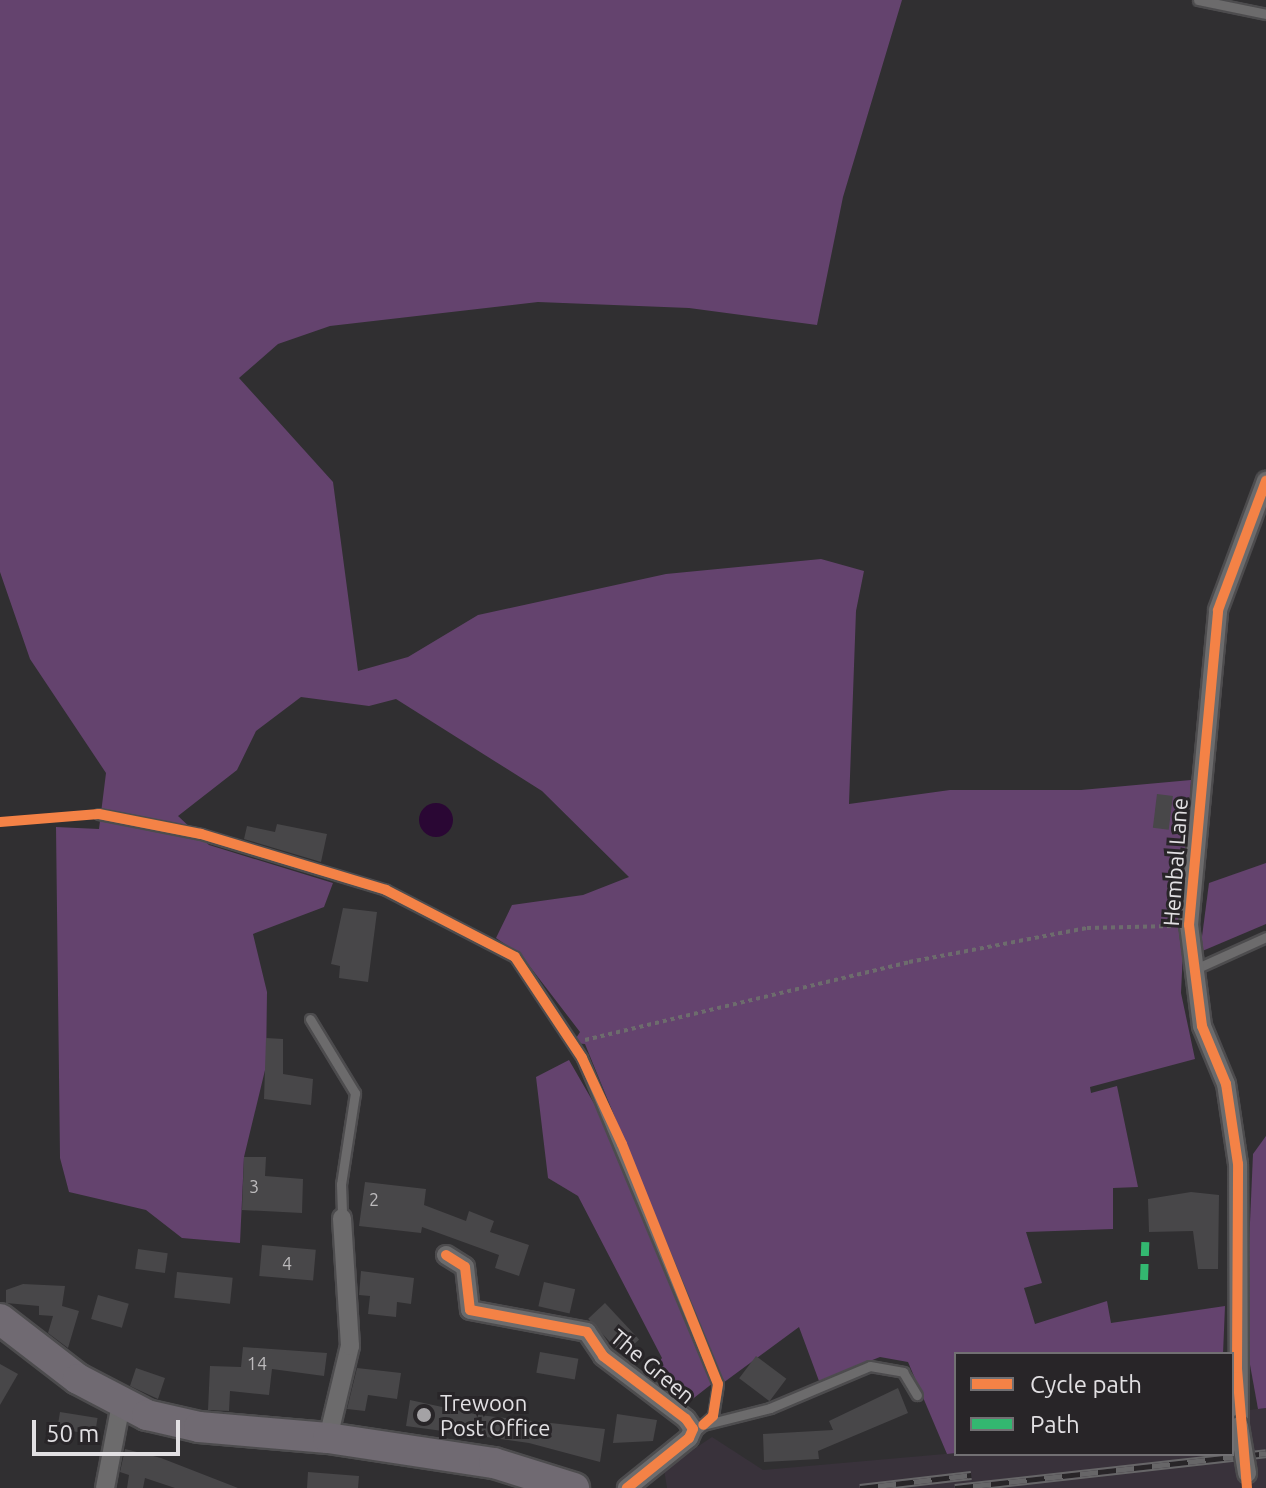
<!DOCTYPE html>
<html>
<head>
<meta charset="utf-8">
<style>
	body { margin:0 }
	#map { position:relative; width:1266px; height:1488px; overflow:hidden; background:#302f31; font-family:Ubuntu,sans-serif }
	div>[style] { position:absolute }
	.built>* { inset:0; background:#39323b }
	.green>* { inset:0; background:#64436e }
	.water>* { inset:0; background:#2a0734 }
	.round { border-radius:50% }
	.building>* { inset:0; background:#484749; transform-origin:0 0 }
	.path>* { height:4px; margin-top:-2px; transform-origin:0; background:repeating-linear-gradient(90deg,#6d6c6d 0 4px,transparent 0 8px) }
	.roads { filter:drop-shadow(2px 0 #4d4c4e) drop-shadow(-2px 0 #4d4c4e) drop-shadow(0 2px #4d4c4e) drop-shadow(0 -2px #4d4c4e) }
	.service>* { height:9px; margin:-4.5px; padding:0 4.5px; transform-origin:4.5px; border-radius:4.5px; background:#6c6b6c }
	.minor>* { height:18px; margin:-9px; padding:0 9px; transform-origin:9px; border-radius:9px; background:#6c6b6c }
	.primary>* { height:30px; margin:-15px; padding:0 15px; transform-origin:15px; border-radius:15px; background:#706a72 }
	.rail>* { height:9px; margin-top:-4.5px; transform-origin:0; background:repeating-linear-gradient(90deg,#282528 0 18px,#676668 0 36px); box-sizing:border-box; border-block:2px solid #676668 }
	.bridges { filter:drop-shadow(2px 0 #4d4c4e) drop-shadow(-2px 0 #4d4c4e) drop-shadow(0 2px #4d4c4e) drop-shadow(0 -2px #4d4c4e) }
	.minor-bridge>* { height:18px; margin:-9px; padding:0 9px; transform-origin:9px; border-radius:9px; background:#6c6b6c }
	.quiet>* { height:8px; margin-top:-4px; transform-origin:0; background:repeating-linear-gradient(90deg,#33b770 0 16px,transparent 0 24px) }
	.cycleway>* { height:10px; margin:-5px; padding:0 5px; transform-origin:5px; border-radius:5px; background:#f48246 }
	.dots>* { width:22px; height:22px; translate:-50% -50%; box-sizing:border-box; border:4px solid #282528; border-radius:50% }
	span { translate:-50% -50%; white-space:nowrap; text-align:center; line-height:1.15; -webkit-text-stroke:6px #282528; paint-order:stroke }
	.number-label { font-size:18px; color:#bcbabc }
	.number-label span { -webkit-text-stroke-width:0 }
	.street-label { font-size:22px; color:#e2e0e3 }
	.poi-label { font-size:22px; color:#e2e0e3 }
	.left { translate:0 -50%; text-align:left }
	.legend { position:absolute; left:954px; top:1352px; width:280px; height:104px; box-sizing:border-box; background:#282528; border:2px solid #727073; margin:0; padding:10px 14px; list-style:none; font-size:24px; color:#e2e0e3 }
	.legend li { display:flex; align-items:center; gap:16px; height:40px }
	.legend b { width:40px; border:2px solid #727073 }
	.scale { position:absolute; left:32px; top:1420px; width:148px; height:36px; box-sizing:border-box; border:4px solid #e2e0e3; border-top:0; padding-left:10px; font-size:24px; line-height:28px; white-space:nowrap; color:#e2e0e3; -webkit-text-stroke:6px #282528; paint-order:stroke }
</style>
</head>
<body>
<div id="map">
	<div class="built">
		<div style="clip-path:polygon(1266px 1408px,1266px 1488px,667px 1488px,664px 1469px,712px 1437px,763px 1470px,956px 1453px,1232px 1454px,1232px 1412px)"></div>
	</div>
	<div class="green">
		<div style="clip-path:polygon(0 0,902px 0,843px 197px,817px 325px,689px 308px,538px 302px,330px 326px,278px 344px,239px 378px,333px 482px,358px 671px,408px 657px,478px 615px,666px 574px,821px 559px,864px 571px,856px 611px,849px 804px,950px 790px,1081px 790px,1191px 780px,1181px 993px,1195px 1059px,1090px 1087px,1091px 1093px,1117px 1086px,1138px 1187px,1113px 1188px,1113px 1229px,1026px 1232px,1042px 1283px,1024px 1288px,1035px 1324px,1107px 1301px,1111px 1323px,1225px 1306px,1223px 1354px,956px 1354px,956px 1453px,947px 1454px,908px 1362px,880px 1357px,819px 1381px,799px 1327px,723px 1383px,585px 1044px,573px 1043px,580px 1032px,521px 955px,496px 938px,512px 905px,583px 895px,629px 877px,542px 791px,396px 699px,369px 706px,301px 697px,256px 731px,237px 770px,178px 816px,209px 845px,333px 883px,324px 907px,253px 934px,267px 992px,266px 1066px,244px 1157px,240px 1243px,182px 1238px,146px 1210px,69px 1192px,60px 1158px,56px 827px,99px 829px,106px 773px,30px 659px,0 572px)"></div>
		<div style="clip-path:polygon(1266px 863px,1266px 924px,1200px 952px,1209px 883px)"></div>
		<div style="clip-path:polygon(569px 1060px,607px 1126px,713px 1383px,690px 1401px,650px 1373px,662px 1358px,578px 1196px,548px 1178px,536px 1077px)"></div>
		<div style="clip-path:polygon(1266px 1136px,1266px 1408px,1258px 1409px,1245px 1337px,1253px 1154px)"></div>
	</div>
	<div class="water">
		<div class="round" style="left:419px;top:803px;width:34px;height:34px"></div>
	</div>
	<div class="building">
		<div style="left:1157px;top:794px;width:16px;height:34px;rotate:7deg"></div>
		<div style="clip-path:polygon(277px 824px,327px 834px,321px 862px,244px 839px,247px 826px,275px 832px)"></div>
		<div style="clip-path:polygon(343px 908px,377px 912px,368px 982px,339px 978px,340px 966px,331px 964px)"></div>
		<div style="clip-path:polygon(266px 1038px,283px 1039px,283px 1074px,313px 1079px,311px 1105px,264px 1099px)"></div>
		<div style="clip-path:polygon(244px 1157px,266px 1157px,265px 1176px,303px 1179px,302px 1213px,242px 1210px)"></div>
		<div style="clip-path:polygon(365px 1182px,426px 1189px,424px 1205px,466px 1221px,469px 1211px,494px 1221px,490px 1232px,529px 1245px,519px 1276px,495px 1268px,499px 1255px,422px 1227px,421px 1233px,359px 1226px)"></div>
		<div style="clip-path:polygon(1191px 1192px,1219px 1195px,1218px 1269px,1198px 1269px,1193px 1231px,1149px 1232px,1148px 1199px)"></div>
		<div style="left:262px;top:1245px;width:54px;height:31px;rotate:5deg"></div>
		<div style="left:138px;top:1249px;width:30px;height:20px;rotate:8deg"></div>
		<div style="clip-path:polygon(361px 1271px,414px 1278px,411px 1304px,397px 1302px,396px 1317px,368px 1314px,370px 1296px,359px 1295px)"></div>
		<div style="left:177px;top:1272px;width:56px;height:26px;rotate:6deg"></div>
		<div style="left:544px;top:1282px;width:32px;height:25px;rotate:13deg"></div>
		<div style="clip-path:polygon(23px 1284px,65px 1286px,62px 1306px,79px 1311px,68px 1348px,48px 1333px,53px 1316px,39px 1315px,39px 1306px,6px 1303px,6px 1290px)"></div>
		<div style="left:98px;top:1295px;width:32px;height:25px;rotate:16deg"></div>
		<div style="left:605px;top:1303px;width:50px;height:23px;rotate:47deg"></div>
		<div style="clip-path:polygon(243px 1347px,327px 1353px,324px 1376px,272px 1369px,269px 1395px,230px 1391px,229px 1411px,208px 1410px,210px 1366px,241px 1367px)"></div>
		<div style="left:540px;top:1352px;width:39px;height:21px;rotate:10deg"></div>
		<div style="left:756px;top:1356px;width:38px;height:28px;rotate:37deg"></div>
		<div style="clip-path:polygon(0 1364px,18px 1374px,0 1405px)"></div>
		<div style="clip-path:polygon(136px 1368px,165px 1378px,158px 1399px,130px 1386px)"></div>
		<div style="clip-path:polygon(357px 1368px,401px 1373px,397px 1399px,368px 1395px,365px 1411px,347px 1409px)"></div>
		<div style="clip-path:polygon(898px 1388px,908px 1413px,818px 1451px,819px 1459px,764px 1462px,763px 1434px,833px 1430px,829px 1421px)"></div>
		<div style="clip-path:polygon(410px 1400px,479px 1415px,605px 1429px,600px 1462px,529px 1443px,406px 1426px)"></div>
		<div style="left:60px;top:1412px;width:38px;height:17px;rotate:9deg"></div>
		<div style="clip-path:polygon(617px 1414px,657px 1420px,653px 1441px,613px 1443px)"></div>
		<div style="clip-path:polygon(125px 1449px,161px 1458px,238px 1488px,175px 1488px,145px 1478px,143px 1488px,127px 1488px,129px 1475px,120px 1472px)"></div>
		<div style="clip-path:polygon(308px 1472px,359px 1476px,358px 1488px,307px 1488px)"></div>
	</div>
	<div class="path">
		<div style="left:0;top:822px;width:85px;rotate:-4.7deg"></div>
		<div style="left:585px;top:1040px;width:333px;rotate:-13.5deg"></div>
		<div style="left:909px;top:962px;width:181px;rotate:-10.8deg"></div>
		<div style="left:1087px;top:928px;width:85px;rotate:-1.3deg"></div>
	</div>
	<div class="roads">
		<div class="service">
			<div style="left:1198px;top:0;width:69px;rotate:11.6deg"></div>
			<div style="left:99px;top:814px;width:104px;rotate:11.1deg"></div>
			<div style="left:201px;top:834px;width:193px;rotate:16.8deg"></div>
			<div style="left:386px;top:890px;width:145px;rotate:27.4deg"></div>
			<div style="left:515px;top:957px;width:121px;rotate:56.4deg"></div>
			<div style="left:582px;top:1058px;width:353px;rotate:67.4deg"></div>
			<div style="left:718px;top:1384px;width:32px;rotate:99deg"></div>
			<div style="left:713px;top:1416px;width:28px;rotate:139deg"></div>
			<div style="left:1193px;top:970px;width:80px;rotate:-24.3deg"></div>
			<div style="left:310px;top:1019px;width:87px;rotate:58.7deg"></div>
			<div style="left:355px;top:1093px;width:92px;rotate:98.7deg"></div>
			<div style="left:341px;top:1184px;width:34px;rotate:88deg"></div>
			<div style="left:703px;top:1425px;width:69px;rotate:-14.2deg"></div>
			<div style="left:770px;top:1408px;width:108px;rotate:-22.8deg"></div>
			<div style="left:870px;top:1366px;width:34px;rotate:10deg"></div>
			<div style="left:903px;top:1372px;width:27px;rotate:59deg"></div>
		</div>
		<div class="minor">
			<div style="left:446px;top:1255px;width:22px;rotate:32deg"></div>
			<div style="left:465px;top:1267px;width:43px;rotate:83.4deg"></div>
			<div style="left:470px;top:1310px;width:119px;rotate:10.6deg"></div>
			<div style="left:587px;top:1332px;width:29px;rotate:56deg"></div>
			<div style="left:603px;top:1356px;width:104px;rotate:37.2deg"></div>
			<div style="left:686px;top:1419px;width:12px;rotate:55deg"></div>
			<div style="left:693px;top:1429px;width:10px;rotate:114deg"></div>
			<div style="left:689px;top:1438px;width:80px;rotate:141.1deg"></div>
			<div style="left:1239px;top:1426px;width:262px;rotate:-90.2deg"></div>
			<div style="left:1238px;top:1164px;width:81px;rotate:-98.5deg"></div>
			<div style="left:1226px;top:1084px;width:63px;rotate:-112.5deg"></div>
			<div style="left:1202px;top:1026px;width:102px;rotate:-97.3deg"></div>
			<div style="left:1189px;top:925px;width:316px;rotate:-84.7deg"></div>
			<div style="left:1218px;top:610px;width:138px;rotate:-69.6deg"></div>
			<div style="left:328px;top:1438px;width:95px;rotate:-76.6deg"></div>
			<div style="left:350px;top:1346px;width:128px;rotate:-93.6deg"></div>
			<div style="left:105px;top:1488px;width:86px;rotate:-79.2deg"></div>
		</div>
		<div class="primary">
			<div style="left:0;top:1319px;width:98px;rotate:37.6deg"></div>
			<div style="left:78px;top:1379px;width:78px;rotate:27.6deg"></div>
			<div style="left:147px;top:1415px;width:53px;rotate:13deg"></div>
			<div style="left:199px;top:1427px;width:129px;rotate:4.9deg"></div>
			<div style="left:328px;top:1438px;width:168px;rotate:8.6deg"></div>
			<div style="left:494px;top:1463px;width:84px;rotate:17.4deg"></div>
		</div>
	</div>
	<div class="rail">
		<div style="left:860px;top:1488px;width:112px;rotate:-6.7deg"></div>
		<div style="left:955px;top:1488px;width:313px;rotate:-6.4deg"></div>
	</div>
	<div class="bridges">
		<div class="minor-bridge">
			<div style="left:1239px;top:1426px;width:48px;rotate:80.3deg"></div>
		</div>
	</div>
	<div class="quiet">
		<div style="left:1144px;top:1280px;width:38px;rotate:-88deg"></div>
	</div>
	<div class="cycleway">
		<div style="left:0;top:822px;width:99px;rotate:-4.6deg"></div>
		<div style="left:99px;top:814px;width:104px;rotate:11.1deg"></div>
		<div style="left:201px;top:834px;width:193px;rotate:16.8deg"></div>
		<div style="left:386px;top:890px;width:145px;rotate:27.4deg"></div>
		<div style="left:515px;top:957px;width:121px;rotate:56.4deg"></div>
		<div style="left:582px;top:1058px;width:95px;rotate:65.1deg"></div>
		<div style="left:622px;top:1144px;width:258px;rotate:68.2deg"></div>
		<div style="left:718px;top:1384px;width:32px;rotate:99deg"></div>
		<div style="left:713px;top:1416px;width:13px;rotate:138deg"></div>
		<div style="left:446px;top:1255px;width:22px;rotate:32deg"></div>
		<div style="left:465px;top:1267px;width:43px;rotate:83.4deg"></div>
		<div style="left:470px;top:1310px;width:119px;rotate:10.6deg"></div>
		<div style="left:587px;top:1332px;width:29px;rotate:56deg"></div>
		<div style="left:603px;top:1356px;width:104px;rotate:37.2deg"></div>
		<div style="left:686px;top:1419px;width:12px;rotate:55deg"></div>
		<div style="left:693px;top:1429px;width:10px;rotate:114deg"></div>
		<div style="left:689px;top:1438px;width:80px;rotate:141.1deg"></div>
		<div style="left:1247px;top:1488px;width:120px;rotate:-94.8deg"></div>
		<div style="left:1237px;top:1368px;width:204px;rotate:-89.7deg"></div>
		<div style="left:1238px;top:1164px;width:81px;rotate:-98.5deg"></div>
		<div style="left:1226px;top:1084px;width:63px;rotate:-112.5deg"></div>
		<div style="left:1202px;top:1026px;width:102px;rotate:-97.3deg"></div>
		<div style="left:1189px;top:925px;width:316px;rotate:-84.7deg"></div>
		<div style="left:1218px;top:610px;width:138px;rotate:-69.6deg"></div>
	</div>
	<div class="dots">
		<div style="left:424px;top:1415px;background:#a4a2a5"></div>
	</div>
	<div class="number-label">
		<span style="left:254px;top:1186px">3</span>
		<span style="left:374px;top:1199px">2</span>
		<span style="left:287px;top:1263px">4</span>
		<span style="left:257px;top:1363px">14</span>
	</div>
	<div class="street-label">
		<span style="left:1175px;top:862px;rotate:-86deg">Hembal Lane</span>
		<span style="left:653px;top:1366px;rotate:40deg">The Green</span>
	</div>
	<div class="poi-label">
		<span class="left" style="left:440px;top:1415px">Trewoon<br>Post Office</span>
	</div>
	<ul class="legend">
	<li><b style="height:10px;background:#f48246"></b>Cycle path</li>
	<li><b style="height:10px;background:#33b770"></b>Path</li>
	</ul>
	<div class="scale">50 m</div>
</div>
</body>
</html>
